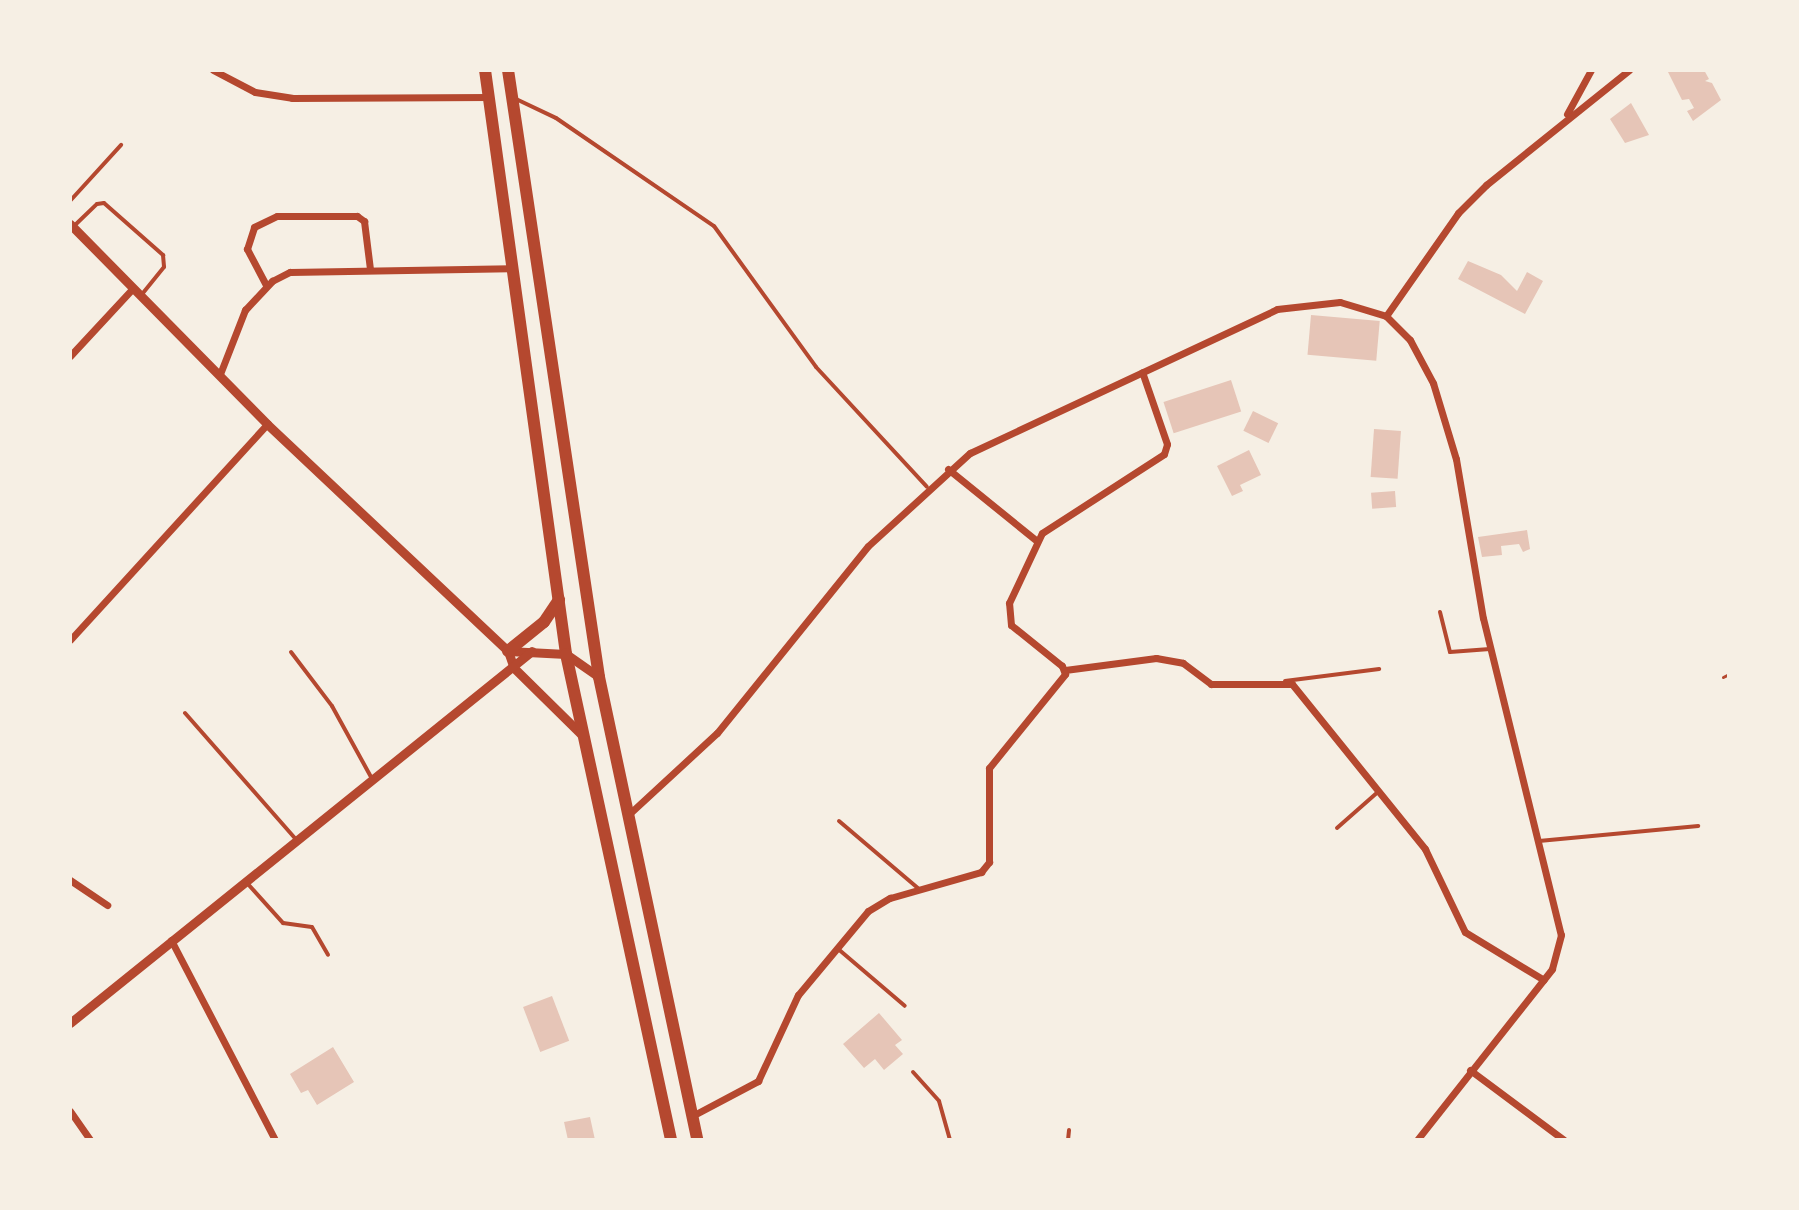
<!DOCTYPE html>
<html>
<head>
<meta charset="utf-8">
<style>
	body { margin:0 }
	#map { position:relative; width:1799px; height:1210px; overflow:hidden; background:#f6efe4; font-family:Montserrat,sans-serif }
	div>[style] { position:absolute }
	.building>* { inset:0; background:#e6c5b7; transform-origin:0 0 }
	.path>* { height:3px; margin:-1.5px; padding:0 1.5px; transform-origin:1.5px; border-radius:1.5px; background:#b5482f }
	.service>* { height:4px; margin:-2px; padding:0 2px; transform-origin:2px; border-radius:2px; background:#b5482f }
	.minor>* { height:7px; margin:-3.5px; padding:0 3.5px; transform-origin:3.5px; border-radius:3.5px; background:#b5482f }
	.tertiary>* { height:9px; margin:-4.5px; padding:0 4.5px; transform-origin:4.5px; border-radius:4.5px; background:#b5482f }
	.trunk>* { height:12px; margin:-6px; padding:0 6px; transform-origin:6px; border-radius:6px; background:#b5482f }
	span { translate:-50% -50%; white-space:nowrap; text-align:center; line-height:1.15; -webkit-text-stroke:8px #f6efe4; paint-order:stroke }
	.frame { position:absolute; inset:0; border:72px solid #f6efe4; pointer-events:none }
</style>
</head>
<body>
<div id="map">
	<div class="building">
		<div style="clip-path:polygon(1667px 70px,1704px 70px,1709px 79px,1705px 81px,1712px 83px,1721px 100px,1693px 121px,1687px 111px,1694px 108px,1689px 99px,1682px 100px)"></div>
		<div style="clip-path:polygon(1631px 103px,1649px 135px,1625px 143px,1610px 119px)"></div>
		<div style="clip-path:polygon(1468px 261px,1501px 275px,1517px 291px,1527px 272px,1543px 281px,1525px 314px,1458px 279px)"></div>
		<div style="left:1311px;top:315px;width:69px;height:40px;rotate:5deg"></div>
		<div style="left:1231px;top:380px;width:33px;height:71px;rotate:72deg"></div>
		<div style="left:1253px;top:411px;width:28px;height:22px;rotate:26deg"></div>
		<div style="left:1374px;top:429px;width:27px;height:48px;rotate:4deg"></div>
		<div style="clip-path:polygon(1249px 450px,1261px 475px,1240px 485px,1243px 491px,1232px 496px,1217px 466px)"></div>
		<div style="left:1395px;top:491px;width:16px;height:24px;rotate:86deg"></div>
		<div style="clip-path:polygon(1527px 530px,1530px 549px,1523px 552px,1519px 544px,1501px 546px,1502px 555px,1482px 557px,1478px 537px)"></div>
		<div style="left:552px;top:996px;width:48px;height:31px;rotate:69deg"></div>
		<div style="clip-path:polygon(879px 1013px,902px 1040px,895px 1045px,903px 1054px,884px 1070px,875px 1059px,864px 1068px,843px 1044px)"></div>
		<div style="clip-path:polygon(333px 1047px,354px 1082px,317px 1105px,308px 1090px,301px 1093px,290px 1074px)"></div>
		<div style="clip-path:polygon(590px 1117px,595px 1140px,568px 1140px,564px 1122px)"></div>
	</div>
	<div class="path">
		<div style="left:1723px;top:677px;width:7px;rotate:-27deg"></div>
	</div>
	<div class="service">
		<div style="left:516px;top:99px;width:44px;rotate:25.4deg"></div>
		<div style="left:556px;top:118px;width:191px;rotate:34.4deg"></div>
		<div style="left:714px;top:226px;width:174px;rotate:54.1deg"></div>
		<div style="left:816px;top:367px;width:163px;rotate:47.2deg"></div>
		<div style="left:70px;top:201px;width:76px;rotate:-47.7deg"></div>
		<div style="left:73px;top:227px;width:33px;rotate:-44deg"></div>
		<div style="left:97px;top:204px;width:7px;rotate:-8deg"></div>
		<div style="left:104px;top:203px;width:79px;rotate:41.4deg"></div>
		<div style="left:163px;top:255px;width:12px;rotate:85deg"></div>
		<div style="left:164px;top:267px;width:35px;rotate:129deg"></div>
		<div style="left:1440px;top:612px;width:41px;rotate:76deg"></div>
		<div style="left:1450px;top:652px;width:40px;rotate:-4.3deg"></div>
		<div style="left:291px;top:652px;width:68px;rotate:52.8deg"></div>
		<div style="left:332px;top:706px;width:81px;rotate:61.2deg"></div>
		<div style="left:1285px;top:681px;width:95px;rotate:-7.3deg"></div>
		<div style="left:185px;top:713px;width:167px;rotate:48.7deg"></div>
		<div style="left:839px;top:821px;width:105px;rotate:40.4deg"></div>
		<div style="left:1337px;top:828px;width:56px;rotate:-41.4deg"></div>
		<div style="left:1539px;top:841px;width:160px;rotate:-5.4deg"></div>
		<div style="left:247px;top:883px;width:54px;rotate:48deg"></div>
		<div style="left:283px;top:923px;width:29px;rotate:8deg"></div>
		<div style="left:312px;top:927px;width:32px;rotate:60deg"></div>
		<div style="left:837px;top:948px;width:89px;rotate:40.5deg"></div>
		<div style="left:913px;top:1072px;width:39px;rotate:48deg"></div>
		<div style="left:939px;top:1101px;width:41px;rotate:74.2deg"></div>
		<div style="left:1068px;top:1140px;width:10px;rotate:-84deg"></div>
	</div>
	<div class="minor">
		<div style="left:213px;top:70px;width:47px;rotate:27.6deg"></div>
		<div style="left:255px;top:92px;width:37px;rotate:9deg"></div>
		<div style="left:292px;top:98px;width:197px;rotate:-0.3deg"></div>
		<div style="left:1567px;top:114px;width:50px;rotate:-61.4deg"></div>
		<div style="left:266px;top:285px;width:41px;rotate:-117.8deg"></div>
		<div style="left:247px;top:249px;width:23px;rotate:-72deg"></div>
		<div style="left:254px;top:227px;width:25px;rotate:-26deg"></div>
		<div style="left:277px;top:216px;width:80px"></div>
		<div style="left:357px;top:216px;width:9px;rotate:36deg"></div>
		<div style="left:364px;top:221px;width:48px;rotate:82.9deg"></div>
		<div style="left:1386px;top:316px;width:126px;rotate:-55deg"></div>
		<div style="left:1458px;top:213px;width:40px;rotate:-45deg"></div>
		<div style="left:1486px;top:185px;width:184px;rotate:-38.8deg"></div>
		<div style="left:70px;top:356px;width:93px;rotate:-47.2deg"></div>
		<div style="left:220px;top:374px;width:69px;rotate:-68.7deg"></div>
		<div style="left:245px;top:310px;width:40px;rotate:-47deg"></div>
		<div style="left:272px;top:281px;width:20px;rotate:-27deg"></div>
		<div style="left:290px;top:272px;width:223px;rotate:-1deg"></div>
		<div style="left:948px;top:469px;width:114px;rotate:39deg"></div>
		<div style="left:70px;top:640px;width:292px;rotate:-47.6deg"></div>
		<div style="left:1065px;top:670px;width:92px;rotate:-7.5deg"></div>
		<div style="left:1156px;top:658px;width:27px;rotate:10deg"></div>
		<div style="left:1183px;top:663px;width:35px;rotate:37deg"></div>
		<div style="left:1211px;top:684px;width:81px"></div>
		<div style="left:1292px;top:684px;width:212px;rotate:51.1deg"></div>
		<div style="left:1425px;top:849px;width:92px;rotate:64.3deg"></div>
		<div style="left:1465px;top:932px;width:92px;rotate:31.3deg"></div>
		<div style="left:628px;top:815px;width:121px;rotate:-42.7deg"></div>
		<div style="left:717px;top:733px;width:240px;rotate:-51.1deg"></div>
		<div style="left:868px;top:546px;width:138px;rotate:-42.4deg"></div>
		<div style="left:970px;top:453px;width:339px;rotate:-25.1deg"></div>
		<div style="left:1277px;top:309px;width:63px;rotate:-6.3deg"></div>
		<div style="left:1340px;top:302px;width:48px;rotate:16.9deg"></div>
		<div style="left:1386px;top:316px;width:34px;rotate:45deg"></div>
		<div style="left:1410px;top:340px;width:49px;rotate:61.9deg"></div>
		<div style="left:1433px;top:383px;width:79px;rotate:73.2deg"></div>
		<div style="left:1456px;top:459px;width:161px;rotate:80.4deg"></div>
		<div style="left:1483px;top:618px;width:326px;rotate:76.2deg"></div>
		<div style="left:1561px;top:935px;width:35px;rotate:105deg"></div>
		<div style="left:1552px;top:969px;width:218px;rotate:128.3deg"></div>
		<div style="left:70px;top:880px;width:45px;rotate:34deg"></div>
		<div style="left:171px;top:940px;width:225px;rotate:62.5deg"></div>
		<div style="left:1470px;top:1070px;width:117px;rotate:36.7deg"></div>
		<div style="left:70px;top:1111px;width:35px;rotate:55deg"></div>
		<div style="left:692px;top:1116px;width:75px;rotate:-27.9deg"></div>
		<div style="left:758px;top:1081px;width:95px;rotate:-65.1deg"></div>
		<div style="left:798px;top:995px;width:109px;rotate:-50.2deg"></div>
		<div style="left:868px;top:911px;width:26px;rotate:-31deg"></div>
		<div style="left:890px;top:898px;width:95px;rotate:-15.9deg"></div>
		<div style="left:981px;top:872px;width:13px;rotate:-51deg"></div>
		<div style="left:989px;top:862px;width:94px;rotate:-90deg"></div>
		<div style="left:989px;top:768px;width:121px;rotate:-51deg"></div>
		<div style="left:1065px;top:674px;width:9px;rotate:-111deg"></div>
		<div style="left:1062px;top:666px;width:65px;rotate:-141.2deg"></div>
		<div style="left:1011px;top:625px;width:22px;rotate:-95deg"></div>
		<div style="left:1009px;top:603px;width:77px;rotate:-64.8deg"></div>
		<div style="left:1042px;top:533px;width:145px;rotate:-32.9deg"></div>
		<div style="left:1164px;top:454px;width:10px;rotate:-73deg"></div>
		<div style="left:1167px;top:444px;width:76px;rotate:-109.1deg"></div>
	</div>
	<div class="tertiary">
		<div style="left:70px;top:224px;width:281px;rotate:45.4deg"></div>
		<div style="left:267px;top:424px;width:331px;rotate:43.3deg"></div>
		<div style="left:508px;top:651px;width:18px;rotate:71deg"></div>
		<div style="left:514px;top:668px;width:94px;rotate:44.6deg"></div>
		<div style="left:508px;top:651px;width:58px;rotate:3deg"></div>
		<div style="left:566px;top:654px;width:40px;rotate:34.9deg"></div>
		<div style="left:70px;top:1023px;width:593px;rotate:-38.84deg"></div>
	</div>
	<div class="trunk">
		<div style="left:485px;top:70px;width:590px;rotate:82.1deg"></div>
		<div style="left:566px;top:654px;width:497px;rotate:77.8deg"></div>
		<div style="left:508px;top:70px;width:614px;rotate:81.47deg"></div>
		<div style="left:599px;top:677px;width:473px;rotate:78deg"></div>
		<div style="left:508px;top:651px;width:46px;rotate:-38.9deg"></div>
		<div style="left:544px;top:622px;width:27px;rotate:-56deg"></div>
	</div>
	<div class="frame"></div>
</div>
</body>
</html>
